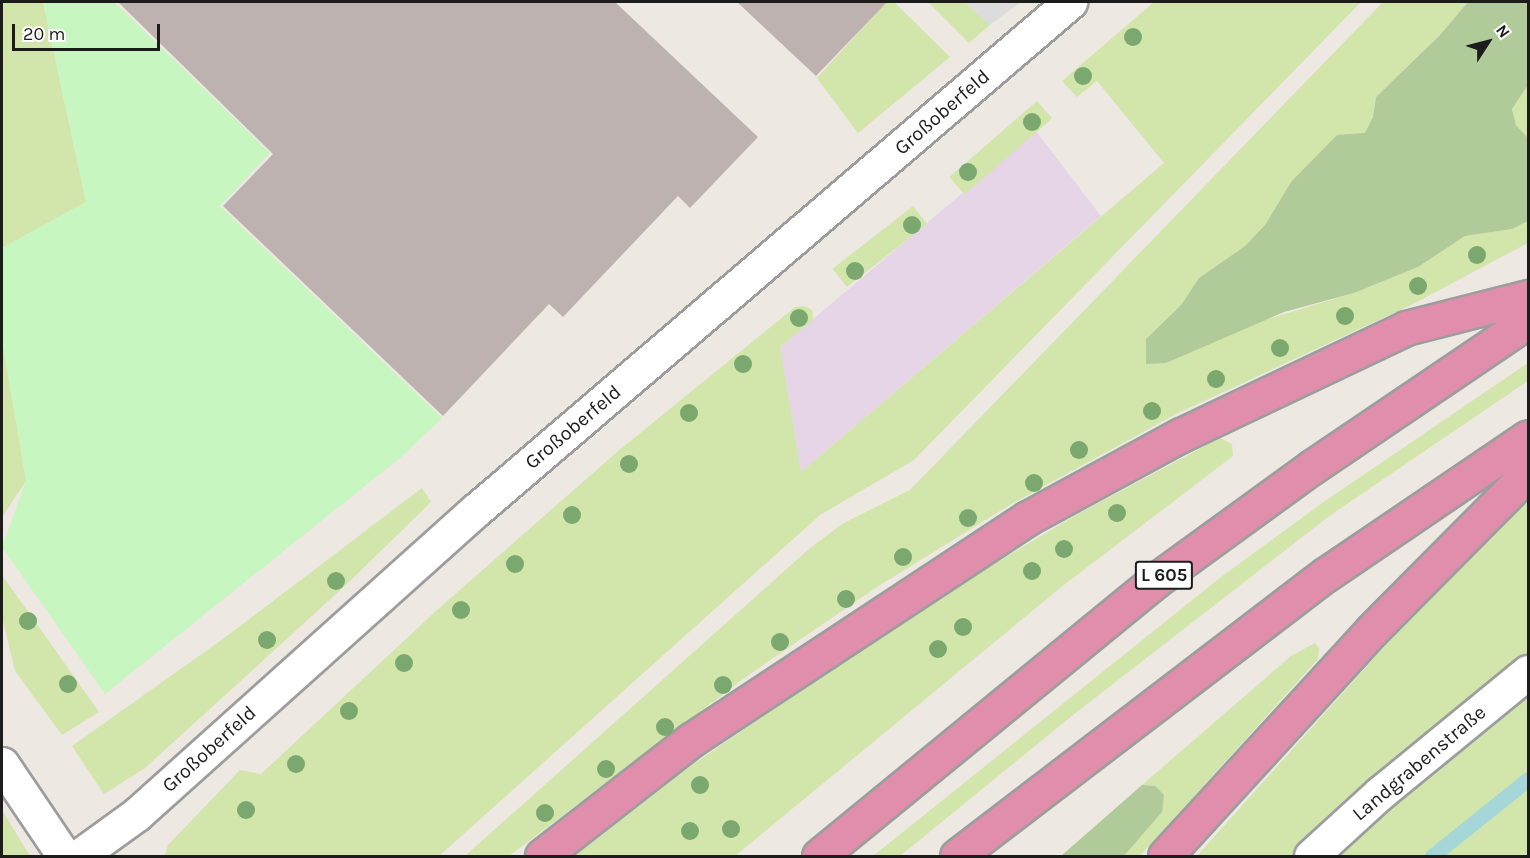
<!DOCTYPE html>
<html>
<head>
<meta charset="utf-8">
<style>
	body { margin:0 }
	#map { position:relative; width:1530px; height:858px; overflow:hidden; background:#ede8e2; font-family:Karla,sans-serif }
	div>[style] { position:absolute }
	.industrial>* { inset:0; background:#e6d5e6 }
	.grass>* { inset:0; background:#d2e5ab; transform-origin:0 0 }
	.forest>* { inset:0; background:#b1ca99 }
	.park>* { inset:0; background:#c7f6c1 }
	.parking>* { inset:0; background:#dcdcdc }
	.stream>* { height:15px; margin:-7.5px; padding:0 7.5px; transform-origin:7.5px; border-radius:7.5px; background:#a5d7d9 }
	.building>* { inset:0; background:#bdb2af }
	.roads { filter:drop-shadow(2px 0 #9d9d9d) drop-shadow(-2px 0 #9d9d9d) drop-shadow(0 2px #9d9d9d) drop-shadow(0 -2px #9d9d9d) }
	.minor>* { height:33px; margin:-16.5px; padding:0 16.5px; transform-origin:16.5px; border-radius:16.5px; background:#fff }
	.highway>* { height:33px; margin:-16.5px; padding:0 16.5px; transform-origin:16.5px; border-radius:16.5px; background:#e18ead }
	.trees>* { width:18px; height:18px; margin:-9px; border-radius:50%; background:#7aa86f }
	span { translate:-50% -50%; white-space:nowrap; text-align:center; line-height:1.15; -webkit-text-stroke:4.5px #fff; paint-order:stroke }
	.shield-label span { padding:2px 4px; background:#fff; border:2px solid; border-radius:4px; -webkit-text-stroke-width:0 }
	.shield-label { font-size:18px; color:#1c1c1c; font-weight:700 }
	.street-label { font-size:20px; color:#1c1c1c }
	.frame { position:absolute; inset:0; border:3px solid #1c1c1c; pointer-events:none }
	.north { position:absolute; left:1458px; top:12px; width:60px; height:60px; -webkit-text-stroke:4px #fff; paint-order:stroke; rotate:54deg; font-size:16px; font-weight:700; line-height:24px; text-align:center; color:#1c1c1c }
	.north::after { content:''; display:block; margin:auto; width:21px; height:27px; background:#1c1c1c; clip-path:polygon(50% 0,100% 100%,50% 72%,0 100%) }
	.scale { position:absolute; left:12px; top:24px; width:148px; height:27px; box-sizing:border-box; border:3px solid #1c1c1c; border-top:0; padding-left:8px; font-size:18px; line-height:21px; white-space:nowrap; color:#1c1c1c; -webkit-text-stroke:4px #fff; paint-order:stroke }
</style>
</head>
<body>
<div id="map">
	<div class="industrial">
		<div style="clip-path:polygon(1036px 131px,1101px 216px,801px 472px,780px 347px)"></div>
	</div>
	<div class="grass">
		<div style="clip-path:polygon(2px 2px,43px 2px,86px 202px,2px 248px)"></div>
		<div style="clip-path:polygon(870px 2px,894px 2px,950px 57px,858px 133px,817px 78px,878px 11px)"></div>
		<div style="clip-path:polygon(928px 2px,965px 2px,990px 25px,969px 43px)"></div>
		<div style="clip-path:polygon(1154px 2px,1361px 2px,914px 460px,820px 515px,439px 856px,165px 856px,168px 845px,240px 770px,261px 774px,436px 611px,617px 452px,795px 307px,804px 306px,812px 310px,813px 320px,780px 347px,801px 472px,1164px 163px,1097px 81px,1077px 97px,1062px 81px)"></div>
		<div style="clip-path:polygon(1383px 2px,1468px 2px,1439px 36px,1376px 97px,1373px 117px,1365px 133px,1291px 182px,1265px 225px,1245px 246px,1199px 278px,1181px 305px,1146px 339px,1146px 350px,1166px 363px,1258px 322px,1354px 293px,1418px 267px,1465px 236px,1512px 229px,1528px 221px,1528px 243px,1413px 304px,1176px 414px,1008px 506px,877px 587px,750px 674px,509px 856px,465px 856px,809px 549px,842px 524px,910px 490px)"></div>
		<div style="clip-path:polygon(1528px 85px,1528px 138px,1516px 125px,1512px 109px)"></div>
		<div style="left:1037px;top:101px;width:23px;height:116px;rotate:49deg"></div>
		<div style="left:913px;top:206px;width:23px;height:102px;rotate:52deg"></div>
		<div style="clip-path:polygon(2px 331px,26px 481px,2px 517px)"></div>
		<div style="clip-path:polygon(1528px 363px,1528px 381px,1332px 514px,1073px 715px,900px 856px,873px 856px,1221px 577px,1325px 501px)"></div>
		<div style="clip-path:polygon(1220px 438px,1232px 444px,1233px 456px,1060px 588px,735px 856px,575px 856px,689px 767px,926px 605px,1076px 515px)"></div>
		<div style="clip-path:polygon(422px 488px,431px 502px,347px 584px,145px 768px,104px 794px,72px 746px,227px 636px)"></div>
		<div style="clip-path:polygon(1528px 499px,1528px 656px,1452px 711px,1293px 856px,1197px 856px,1451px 572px)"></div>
		<div style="clip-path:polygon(2px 575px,99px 712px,62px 735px,15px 671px,2px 617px)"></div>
		<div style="clip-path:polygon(1315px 643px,1319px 649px,1318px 659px,1140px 856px,1124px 856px,1162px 812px,1155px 786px,1142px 785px,1291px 656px)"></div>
		<div style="clip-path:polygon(1528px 682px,1528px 856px,1329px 856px)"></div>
		<div style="clip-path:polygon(2px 810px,5px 815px,30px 856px,2px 856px)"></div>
	</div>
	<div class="forest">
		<div style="clip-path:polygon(1468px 2px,1528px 2px,1528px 85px,1512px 109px,1516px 125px,1528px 138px,1528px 221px,1512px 229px,1465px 236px,1418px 267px,1354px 293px,1284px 312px,1166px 363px,1146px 364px,1146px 339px,1181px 305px,1199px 278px,1245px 246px,1265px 225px,1291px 182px,1337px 135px,1365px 133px,1373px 117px,1376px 97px,1439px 36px)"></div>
		<div style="clip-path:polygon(1142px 785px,1155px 786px,1164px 795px,1162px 812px,1124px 856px,1061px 856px)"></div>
	</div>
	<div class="park">
		<div style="clip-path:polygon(43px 2px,114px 2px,270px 153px,220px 206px,442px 418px,401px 457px,105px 694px,2px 547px,26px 481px,2px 341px,2px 248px,86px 202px)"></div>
	</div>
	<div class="parking">
		<div style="clip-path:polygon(965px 2px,1021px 2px,990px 25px)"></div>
	</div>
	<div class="stream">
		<div style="left:1432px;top:856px;width:123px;rotate:-38.7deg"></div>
	</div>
	<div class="building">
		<div style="clip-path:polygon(118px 2px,615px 2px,758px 137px,690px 208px,678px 196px,563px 317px,549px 304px,443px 416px,223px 206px,273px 154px)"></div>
		<div style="clip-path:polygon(737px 2px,887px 2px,816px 76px)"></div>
	</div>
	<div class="roads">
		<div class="minor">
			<div style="left:2px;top:764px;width:111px;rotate:56deg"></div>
			<div style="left:79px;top:856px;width:72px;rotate:-35.9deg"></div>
			<div style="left:137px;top:814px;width:455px;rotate:-41.9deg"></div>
			<div style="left:476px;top:510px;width:782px;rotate:-40.54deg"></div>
			<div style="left:1311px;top:856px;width:93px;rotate:-42.4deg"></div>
			<div style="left:1380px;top:793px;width:191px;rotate:-39.3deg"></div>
		</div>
		<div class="highway">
			<div style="left:542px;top:856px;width:189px;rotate:-37.9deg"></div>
			<div style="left:691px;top:740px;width:404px;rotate:-33.4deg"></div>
			<div style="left:1028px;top:518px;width:174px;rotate:-28.5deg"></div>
			<div style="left:1181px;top:435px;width:249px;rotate:-25.4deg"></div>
			<div style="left:1406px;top:328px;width:126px;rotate:-14.3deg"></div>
			<div style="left:819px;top:856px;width:434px;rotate:-39.3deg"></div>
			<div style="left:1155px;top:581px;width:194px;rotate:-36deg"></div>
			<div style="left:1312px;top:467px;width:261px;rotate:-34.1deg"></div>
			<div style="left:957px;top:856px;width:463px;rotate:-37.4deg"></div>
			<div style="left:1325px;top:575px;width:245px;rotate:-34.2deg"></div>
			<div style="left:1165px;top:856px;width:306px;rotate:-47.5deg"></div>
			<div style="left:1372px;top:630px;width:221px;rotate:-45.2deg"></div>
		</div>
	</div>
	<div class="trees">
		<div style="left:1133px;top:37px"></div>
		<div style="left:1083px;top:76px"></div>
		<div style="left:1032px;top:122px"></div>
		<div style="left:968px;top:172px"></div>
		<div style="left:912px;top:225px"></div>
		<div style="left:1477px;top:255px"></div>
		<div style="left:855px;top:271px"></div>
		<div style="left:1418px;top:286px"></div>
		<div style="left:1345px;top:316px"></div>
		<div style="left:799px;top:318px"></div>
		<div style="left:1280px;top:348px"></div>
		<div style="left:743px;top:364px"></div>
		<div style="left:1216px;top:379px"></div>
		<div style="left:1152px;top:411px"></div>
		<div style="left:689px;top:413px"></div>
		<div style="left:1079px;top:450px"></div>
		<div style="left:629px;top:464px"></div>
		<div style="left:1034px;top:483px"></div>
		<div style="left:1117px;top:513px"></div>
		<div style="left:572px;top:515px"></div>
		<div style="left:968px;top:518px"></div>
		<div style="left:1064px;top:549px"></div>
		<div style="left:903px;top:557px"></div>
		<div style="left:515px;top:564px"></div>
		<div style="left:1032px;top:571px"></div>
		<div style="left:336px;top:581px"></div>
		<div style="left:846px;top:599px"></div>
		<div style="left:461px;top:610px"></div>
		<div style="left:28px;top:621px"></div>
		<div style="left:963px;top:627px"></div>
		<div style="left:267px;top:640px"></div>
		<div style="left:780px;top:642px"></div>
		<div style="left:938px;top:649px"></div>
		<div style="left:404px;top:663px"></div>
		<div style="left:68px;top:684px"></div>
		<div style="left:723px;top:685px"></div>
		<div style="left:349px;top:711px"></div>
		<div style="left:665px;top:727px"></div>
		<div style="left:296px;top:764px"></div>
		<div style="left:606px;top:769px"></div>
		<div style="left:700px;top:785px"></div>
		<div style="left:246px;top:810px"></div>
		<div style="left:545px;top:813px"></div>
		<div style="left:731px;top:829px"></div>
		<div style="left:690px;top:831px"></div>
	</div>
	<div class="shield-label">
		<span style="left:1164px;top:575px">L 605</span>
	</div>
	<div class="street-label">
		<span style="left:942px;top:112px;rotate:-41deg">Großoberfeld</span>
		<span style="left:573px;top:427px;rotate:-40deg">Großoberfeld</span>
		<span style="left:209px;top:749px;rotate:-42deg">Großoberfeld</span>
		<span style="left:1419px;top:763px;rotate:-40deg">Landgrabenstraße</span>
	</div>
	<div class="frame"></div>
	<div class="north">N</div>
	<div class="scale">20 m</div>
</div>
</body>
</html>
